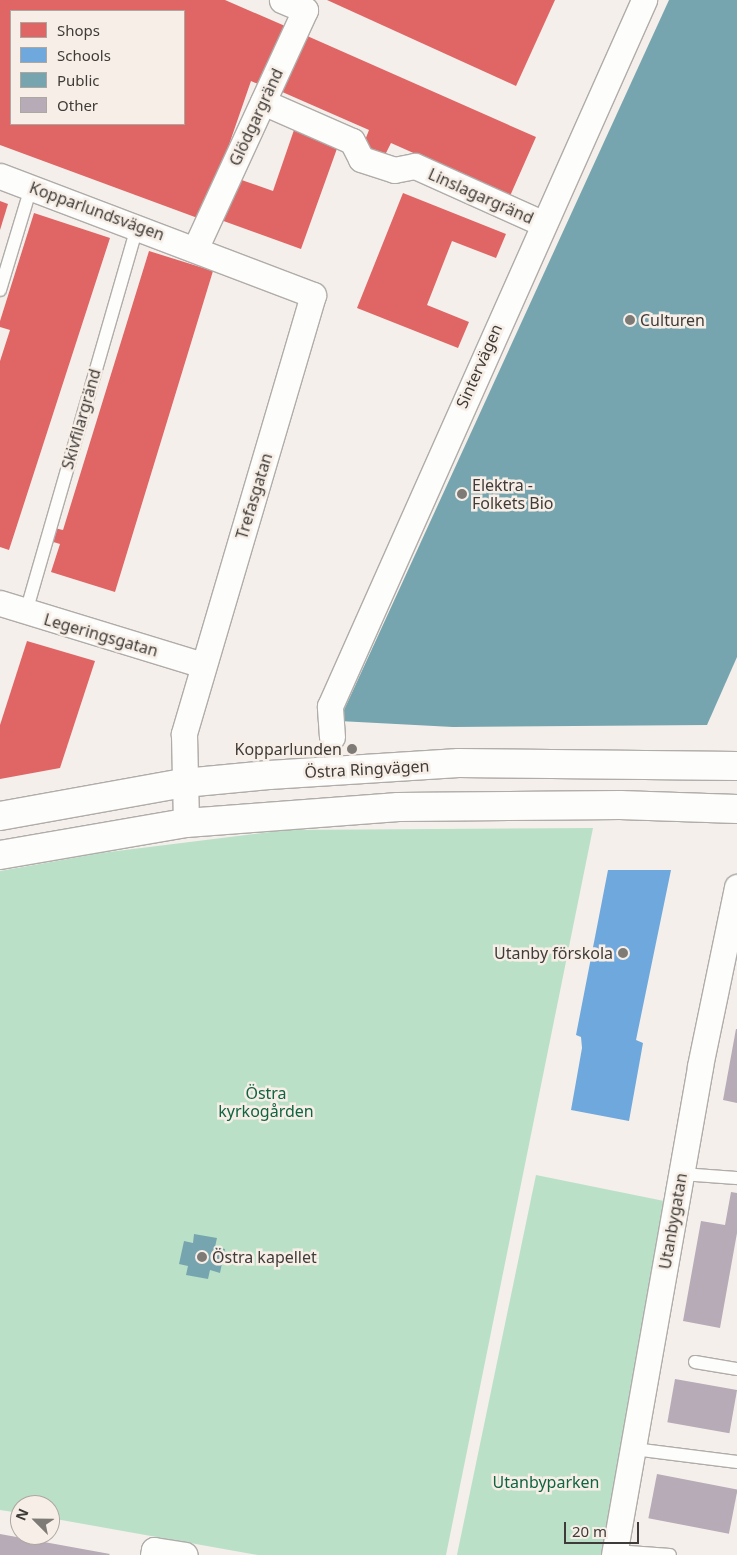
<!DOCTYPE html>
<html>
<head>
<meta charset="utf-8">
<style>
	body { margin:0 }
	#map { position:relative; width:737px; height:1555px; overflow:hidden; background:#f4efea; font-family:"Noto Sans",sans-serif }
	div>[style] { position:absolute }
	.green>* { inset:0; background:#bae0c8 }
	.shops>* { inset:0; background:#e06666 }
	.schools>* { inset:0; background:#6fa8dc }
	.public>* { inset:0; background:#76a5af }
	.building>* { inset:0; background:#b6abb7; transform-origin:0 0 }
	.roads { filter:drop-shadow(1px 0 #b0aca9) drop-shadow(-1px 0 #b0aca9) drop-shadow(0 1px #b0aca9) drop-shadow(0 -1px #b0aca9) }
	.lane>* { height:12px; margin:-6px; padding:0 6px; transform-origin:6px; border-radius:6px; background:#fdfdfc }
	.street>* { height:25px; margin:-12.5px; padding:0 12.5px; transform-origin:12.5px; border-radius:12.5px; background:#fdfdfc }
	.secondary>* { height:28px; margin:-14px; padding:0 14px; transform-origin:14px; border-radius:14px; background:#fdfdfc }
	.dots>* { width:14px; height:14px; translate:-50% -50%; box-sizing:border-box; border:2px solid #f7efe7; border-radius:50% }
	span { translate:-50% -50%; white-space:nowrap; text-align:center; line-height:1.15; -webkit-text-stroke:5px #f7efe7; paint-order:stroke }
	.street-label { font-size:16px; color:#3f3b38 }
	.poi-label { font-size:16px; color:#3f3b38 }
	.left { translate:0 -50%; text-align:left }
	.right { translate:-100% -50%; text-align:right }
	.park-label { font-size:16px; color:#0f6442 }
	.legend { position:absolute; left:10px; top:10px; width:175px; height:115px; box-sizing:border-box; background:#f7efe7; border:1px solid #ada7a1; margin:0; padding:6px 9px; list-style:none; font-size:15px; color:#3f3b38 }
	.legend li { display:flex; align-items:center; gap:10px; height:25px }
	.legend b { width:25px; border:1px solid #ada7a1 }
	.north { position:absolute; left:10px; top:1495px; width:50px; height:50px; box-sizing:border-box; background:#f7efe7; border:1px solid #ada7a1; border-radius:50%; rotate:293deg; font-size:14px; font-weight:700; line-height:20px; text-align:center; color:#3f3b38 }
	.north::after { content:''; display:block; margin:auto; width:18px; height:22px; background:#7e7a76; clip-path:polygon(50% 0,100% 100%,50% 72%,0 100%) }
	.scale { position:absolute; left:564px; top:1522px; width:75px; height:22px; box-sizing:border-box; border:2px solid #3f3b38; border-top:0; padding-left:6px; font-size:15px; line-height:18px; white-space:nowrap; color:#3f3b38; -webkit-text-stroke:4px #f7efe7; paint-order:stroke }
</style>
</head>
<body>
<div id="map">
	<div class="green">
		<div style="clip-path:polygon(593px 828px,446px 1555px,258px 1555px,50px 1518px,50px 1505px,20px 1505px,20px 1513px,0 1510px,0 871px,101px 853px,286px 830px)"></div>
		<div style="clip-path:polygon(536px 1175px,669px 1202px,606px 1555px,457px 1555px)"></div>
	</div>
	<div class="shops">
		<div style="clip-path:polygon(evenodd,0 0,225px 0,292px 29px,265px 87px,251px 81px,203px 220px,0 145px,0 0,11px 11px,184px 11px,184px 124px,11px 124px,11px 11px)"></div>
		<div style="clip-path:polygon(327px 0,555px 0,516px 86px)"></div>
		<div style="clip-path:polygon(305px 35px,536px 137px,510px 196px,391px 143px,384px 157px,362px 148px,369px 130px,280px 91px)"></div>
		<div style="clip-path:polygon(295px 127px,339px 143px,301px 249px,218px 219px,233px 177px,273px 191px)"></div>
		<div style="clip-path:polygon(403px 193px,506px 234px,496px 258px,452px 241px,427px 305px,469px 322px,458px 348px,357px 308px)"></div>
		<div style="clip-path:polygon(0 201px,8px 204px,0 230px)"></div>
		<div style="clip-path:polygon(34px 213px,110px 238px,9px 550px,0 547px,0 361px,10px 330px,0 327px,0 321px)"></div>
		<div style="clip-path:polygon(149px 251px,213px 271px,115px 592px,51px 572px,60px 544px,50px 541px,54px 528px,63px 530px)"></div>
		<div style="clip-path:polygon(27px 641px,95px 661px,60px 768px,0 779px,0 725px)"></div>
	</div>
	<div class="schools">
		<div style="clip-path:polygon(608px 870px,671px 870px,636px 1040px,643px 1043px,629px 1121px,571px 1110px,582px 1048px,581px 1037px,576px 1035px)"></div>
	</div>
	<div class="public">
		<div style="clip-path:polygon(669px 0,737px 0,737px 657px,707px 725px,453px 727px,339px 721px)"></div>
		<div style="clip-path:polygon(194px 1234px,217px 1238px,215px 1247px,225px 1249px,220px 1273px,210px 1270px,208px 1279px,186px 1275px,188px 1266px,179px 1264px,184px 1241px,193px 1243px)"></div>
	</div>
	<div class="building">
		<div style="clip-path:polygon(736px 1029px,737px 1029px,737px 1103px,723px 1100px)"></div>
		<div style="clip-path:polygon(731px 1192px,737px 1193px,737px 1233px,720px 1328px,683px 1321px,701px 1221px,725px 1225px)"></div>
		<div style="left:675px;top:1379px;width:63px;height:44px;rotate:10deg"></div>
		<div style="left:657px;top:1474px;width:82px;height:45px;rotate:11deg"></div>
		<div style="clip-path:polygon(0 1534px,110px 1554px,109px 1555px,0 1555px)"></div>
	</div>
	<div class="roads">
		<div class="lane">
			<div style="left:0;top:290px;width:108px;rotate:-73.2deg"></div>
			<div style="left:26px;top:612px;width:401px;rotate:-73.9deg"></div>
			<div style="left:681px;top:1174px;width:56px;rotate:4.1deg"></div>
			<div style="left:695px;top:1362px;width:43px;rotate:9.5deg"></div>
			<div style="left:634px;top:1449px;width:104px;rotate:7.2deg"></div>
			<div style="left:615px;top:1551px;width:55px;rotate:4.2deg"></div>
		</div>
		<div class="street">
			<div style="left:263px;top:102px;width:97px;rotate:23.7deg"></div>
			<div style="left:352px;top:141px;width:20px;rotate:63deg"></div>
			<div style="left:361px;top:159px;width:35px;rotate:18deg"></div>
			<div style="left:394px;top:170px;width:21px;rotate:-11deg"></div>
			<div style="left:415px;top:166px;width:139px;rotate:24.2deg"></div>
			<div style="left:0;top:176px;width:335px;rotate:20.8deg"></div>
			<div style="left:313px;top:295px;width:458px;rotate:106.4deg"></div>
			<div style="left:184px;top:734px;width:89px;rotate:88.7deg"></div>
			<div style="left:196px;top:247px;width:261px;rotate:-65.3deg"></div>
			<div style="left:305px;top:10px;width:25px;rotate:-157deg"></div>
			<div style="left:0;top:603px;width:212px;rotate:17deg"></div>
			<div style="left:332px;top:737px;width:31px;rotate:-94deg"></div>
			<div style="left:330px;top:706px;width:773px;rotate:-66.02deg"></div>
			<div style="left:153px;top:1555px;width:5px;rotate:-79deg"></div>
			<div style="left:154px;top:1550px;width:31px;rotate:9deg"></div>
			<div style="left:614px;top:1555px;width:497px;rotate:-80deg"></div>
			<div style="left:700px;top:1066px;width:183px;rotate:-78.3deg"></div>
		</div>
		<div class="secondary">
			<div style="left:0;top:816px;width:187px;rotate:-10.2deg"></div>
			<div style="left:184px;top:783px;width:85px;rotate:-5.4deg"></div>
			<div style="left:269px;top:775px;width:190px;rotate:-3.6deg"></div>
			<div style="left:459px;top:763px;width:278px;rotate:0.6deg"></div>
			<div style="left:0;top:855px;width:189px;rotate:-9.8deg"></div>
			<div style="left:186px;top:823px;width:213px;rotate:-4.3deg"></div>
			<div style="left:398px;top:807px;width:222px;rotate:-0.5deg"></div>
			<div style="left:620px;top:805px;width:117px;rotate:2deg"></div>
		</div>
	</div>
	<div class="dots">
		<div style="left:630px;top:320px;background:#7e7a76"></div>
		<div style="left:462px;top:494px;background:#7e7a76"></div>
		<div style="left:352px;top:749px;background:#7e7a76"></div>
		<div style="left:623px;top:953px;background:#7e7a76"></div>
		<div style="left:202px;top:1257px;background:#7e7a76"></div>
	</div>
	<div class="street-label">
		<span style="left:256px;top:117px;rotate:-65deg">Glödgargränd</span>
		<span style="left:481px;top:196px;rotate:24deg">Linslagargränd</span>
		<span style="left:97px;top:211px;rotate:20deg">Kopparlundsvägen</span>
		<span style="left:479px;top:366px;rotate:-66deg">Sintervägen</span>
		<span style="left:81px;top:419px;rotate:-74deg">Skivfilargränd</span>
		<span style="left:254px;top:496px;rotate:-73deg">Trefasgatan</span>
		<span style="left:101px;top:635px;rotate:16deg">Legeringsgatan</span>
		<span style="left:367px;top:769px;rotate:-3deg">Östra Ringvägen</span>
		<span style="left:673px;top:1221px;rotate:-80deg">Utanbygatan</span>
	</div>
	<div class="poi-label">
		<span class="left" style="left:640px;top:320px">Culturen</span>
		<span class="left" style="left:472px;top:494px">Elektra -<br>Folkets Bio</span>
		<span class="right" style="left:342px;top:749px">Kopparlunden</span>
		<span class="right" style="left:613px;top:953px">Utanby förskola</span>
		<span class="left" style="left:212px;top:1257px">Östra kapellet</span>
	</div>
	<div class="park-label">
		<span style="left:266px;top:1102px">Östra<br>kyrkogården</span>
		<span style="left:546px;top:1482px">Utanbyparken</span>
	</div>
	<ul class="legend">
	<li><b style="height:14px;background:#e06666"></b>Shops</li>
	<li><b style="height:14px;background:#6fa8dc"></b>Schools</li>
	<li><b style="height:14px;background:#76a5af"></b>Public</li>
	<li><b style="height:14px;background:#b6abb7"></b>Other</li>
	</ul>
	<div class="north">N</div>
	<div class="scale">20 m</div>
</div>
</body>
</html>
